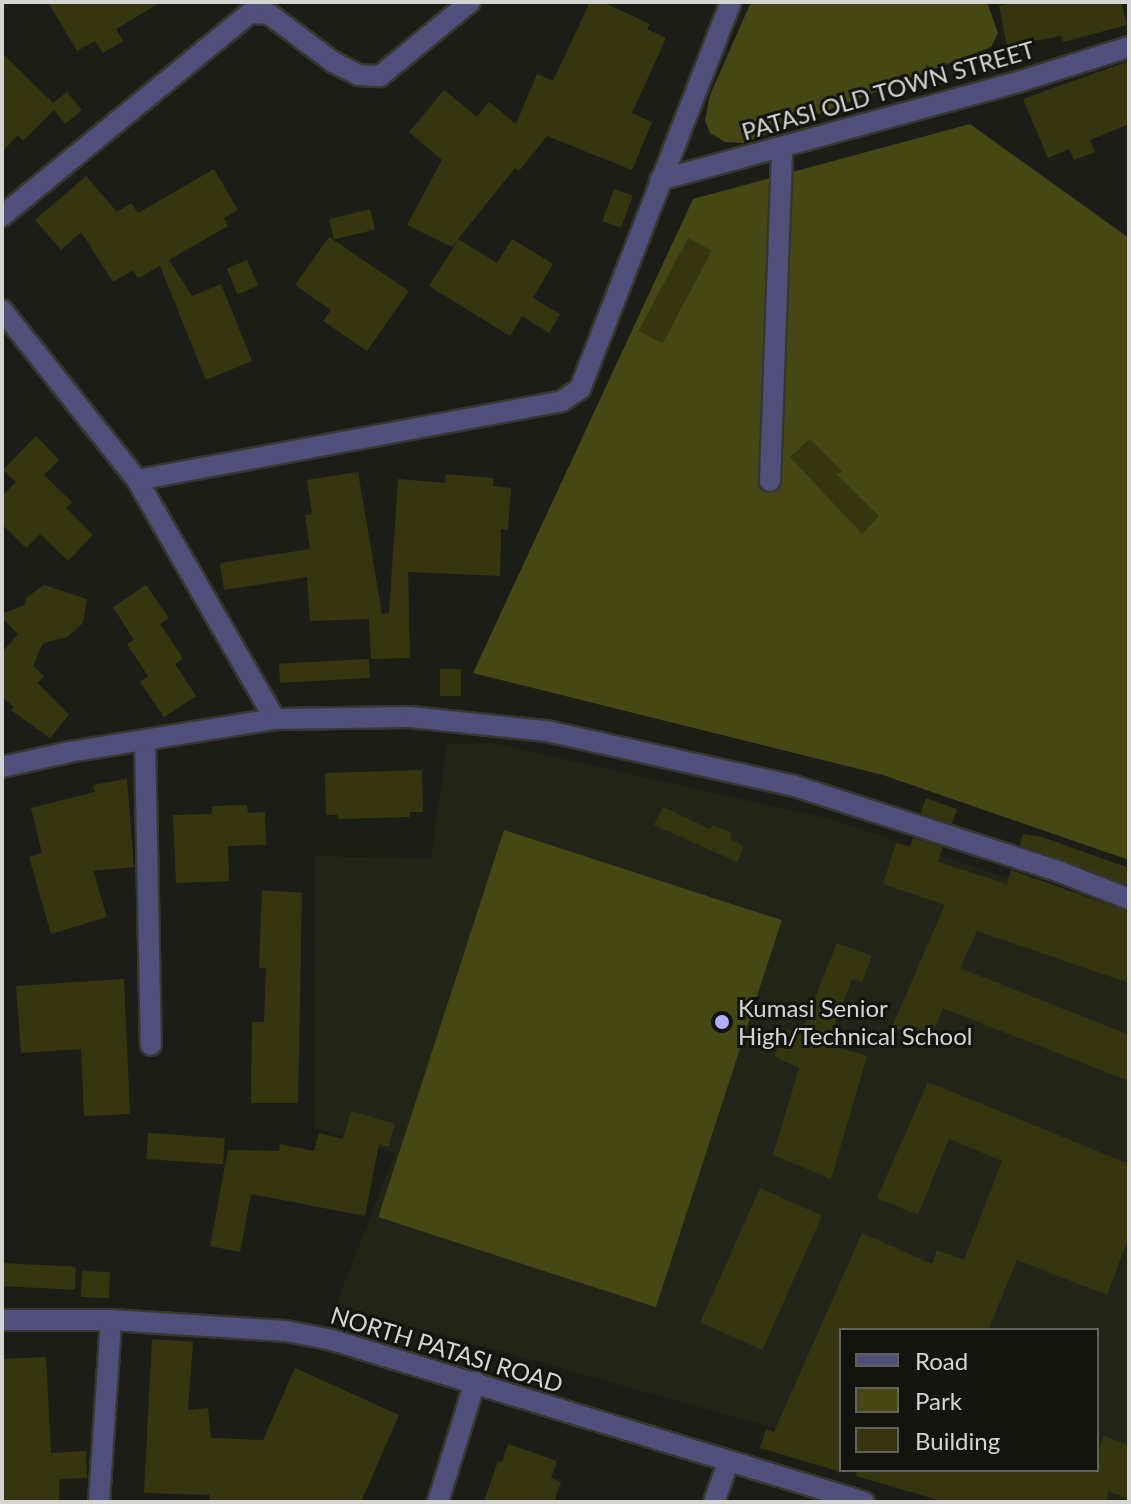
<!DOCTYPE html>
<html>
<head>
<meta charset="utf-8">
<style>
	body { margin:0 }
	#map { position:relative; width:1131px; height:1504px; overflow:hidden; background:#1d1d18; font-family:Lato,sans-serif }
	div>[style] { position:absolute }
	.built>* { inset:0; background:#232418 }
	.green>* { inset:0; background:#454715; transform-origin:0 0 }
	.building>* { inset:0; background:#353610; transform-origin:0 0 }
	.roads { filter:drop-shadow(2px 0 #373732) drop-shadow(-2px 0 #373732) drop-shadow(0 2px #373732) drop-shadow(0 -2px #373732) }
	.minor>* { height:20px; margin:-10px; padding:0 10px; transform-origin:10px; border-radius:10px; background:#504f7a }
	.tertiary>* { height:20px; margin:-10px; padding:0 10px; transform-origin:10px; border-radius:10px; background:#504f7a }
	.dots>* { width:22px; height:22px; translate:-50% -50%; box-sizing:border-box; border:4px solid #14140f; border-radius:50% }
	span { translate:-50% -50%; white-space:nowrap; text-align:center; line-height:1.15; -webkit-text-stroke:6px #14140f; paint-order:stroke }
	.street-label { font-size:24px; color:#d4d5d1 }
	.poi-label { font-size:24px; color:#d4d5d1 }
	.left { translate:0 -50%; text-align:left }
	.frame { position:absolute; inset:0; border:4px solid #d4d5d1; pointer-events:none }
	.legend { position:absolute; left:839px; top:1328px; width:260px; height:144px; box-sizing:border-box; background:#14140f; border:2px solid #61615d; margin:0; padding:10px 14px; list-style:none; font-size:24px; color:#d4d5d1 }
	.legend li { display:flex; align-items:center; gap:16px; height:40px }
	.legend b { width:40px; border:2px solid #61615d }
</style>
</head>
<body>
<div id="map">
	<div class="built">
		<div style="clip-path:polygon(492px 743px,830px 819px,1129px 918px,1129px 1502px,1045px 1502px,1097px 1470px,1097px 1330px,841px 1330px,841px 1447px,433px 1332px,334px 1310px,395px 1153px,314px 1127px,315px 856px,431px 859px,447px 744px)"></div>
	</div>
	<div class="green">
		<div style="clip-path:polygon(751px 2px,987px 2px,998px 33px,991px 47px,744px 143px,725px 142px,710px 133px,705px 120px,710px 95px)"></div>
		<div style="clip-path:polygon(970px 124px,1129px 238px,1129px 860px,883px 775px,473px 673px,693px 199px)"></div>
		<div style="left:504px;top:830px;width:292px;height:407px;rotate:18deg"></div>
	</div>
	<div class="building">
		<div style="clip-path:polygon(48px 2px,161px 2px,116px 29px,123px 41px,103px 53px,95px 41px,77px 51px)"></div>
		<div style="clip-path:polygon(590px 2px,602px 2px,650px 24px,647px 29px,666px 38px,632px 113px,652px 122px,632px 170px,547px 136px,519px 171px,515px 168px,458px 239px,497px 263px,512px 239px,553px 264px,533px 298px,560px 314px,549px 333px,522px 316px,510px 336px,429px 286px,458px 240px,452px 247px,407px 225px,442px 160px,409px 132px,444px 90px,477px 117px,489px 102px,516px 124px,537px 74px,553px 81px)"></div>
		<div style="clip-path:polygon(1017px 2px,1121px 2px,1127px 25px,1063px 42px,1061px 36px,1007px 46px,999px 6px)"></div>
		<div style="clip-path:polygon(2px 53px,53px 103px,67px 92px,82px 110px,65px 124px,54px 110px,23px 141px,18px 135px,2px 152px)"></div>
		<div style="clip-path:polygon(1129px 61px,1129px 124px,1090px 140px,1095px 152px,1074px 160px,1069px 149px,1048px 158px,1023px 99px)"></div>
		<div style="clip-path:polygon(214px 169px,238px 210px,224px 218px,228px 226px,169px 260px,192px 296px,221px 284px,252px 361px,206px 380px,160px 266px,138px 278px,133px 270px,113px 282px,81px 232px,61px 250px,35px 220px,86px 176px,117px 212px,131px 203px,138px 213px)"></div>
		<div style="left:614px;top:189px;width:20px;height:34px;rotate:20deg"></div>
		<div style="left:370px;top:209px;width:21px;height:42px;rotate:76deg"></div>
		<div style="clip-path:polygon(329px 237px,409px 291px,367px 351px,323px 321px,331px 310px,295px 285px)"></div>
		<div style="left:688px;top:238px;width:27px;height:105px;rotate:28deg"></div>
		<div style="left:247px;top:260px;width:28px;height:22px;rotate:67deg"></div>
		<div style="clip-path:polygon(36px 436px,59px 460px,44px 475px,72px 502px,66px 508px,93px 535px,68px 561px,40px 534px,26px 548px,2px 524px,2px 496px,16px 482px,3px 470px)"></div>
		<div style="clip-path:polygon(810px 439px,842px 471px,837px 475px,879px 516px,862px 534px,790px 457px)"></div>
		<div style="clip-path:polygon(358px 472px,382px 614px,389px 613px,398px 479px,445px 483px,446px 474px,493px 478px,493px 486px,511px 488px,508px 530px,501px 529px,500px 576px,408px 572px,410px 658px,371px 659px,369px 619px,310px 621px,307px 577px,224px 590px,220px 563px,310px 549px,305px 515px,312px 514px,307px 480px)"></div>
		<div style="clip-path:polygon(44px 585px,87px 599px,83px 623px,67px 637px,43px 643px,33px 666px,44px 676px,38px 683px,69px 715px,50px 738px,11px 710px,14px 707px,2px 697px,2px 653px,18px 634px,2px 618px,2px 614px,25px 605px,26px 598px)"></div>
		<div style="clip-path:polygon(146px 585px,169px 618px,160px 624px,183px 658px,175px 664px,196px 696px,164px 717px,140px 682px,148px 676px,127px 644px,134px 640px,113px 607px)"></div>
		<div style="left:369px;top:659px;width:19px;height:90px;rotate:87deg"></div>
		<div style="left:440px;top:669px;width:21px;height:27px"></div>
		<div style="clip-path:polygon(422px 770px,423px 812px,410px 812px,410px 817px,338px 819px,338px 815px,326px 815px,325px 773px)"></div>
		<div style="clip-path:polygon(127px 779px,134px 867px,93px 871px,107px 917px,51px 934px,29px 857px,42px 853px,31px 808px,95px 792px,93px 785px)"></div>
		<div style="left:926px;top:798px;width:33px;height:16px;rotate:20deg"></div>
		<div style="clip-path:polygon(247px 805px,248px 813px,265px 812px,266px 845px,228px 846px,229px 881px,176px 883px,173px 815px,212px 814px,212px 806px)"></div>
		<div style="clip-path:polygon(663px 807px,710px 829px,712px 825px,732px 833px,730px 839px,744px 846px,737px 862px,654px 825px)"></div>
		<div style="clip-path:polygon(1023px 834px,1042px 837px,1129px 868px,1129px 885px,1020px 845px)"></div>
		<div style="clip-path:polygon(913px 838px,943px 847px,938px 862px,1007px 884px,1011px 870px,1129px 912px,1129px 983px,977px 931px,960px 968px,1129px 1035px,1129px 1081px,943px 1008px,928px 1043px,892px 1027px,945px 905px,883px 884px,896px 843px,910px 847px)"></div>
		<div style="clip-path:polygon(262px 890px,302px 893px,298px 1103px,251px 1103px,252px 1022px,264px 1022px,266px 968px,259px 968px)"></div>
		<div style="clip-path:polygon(837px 943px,872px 956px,862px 982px,852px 979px,827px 1044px,867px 1056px,831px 1179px,773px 1155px,799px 1068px,774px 1056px,786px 1029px,800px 1035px)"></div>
		<div style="clip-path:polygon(124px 979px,130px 1114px,84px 1116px,81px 1049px,21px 1053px,16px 986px)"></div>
		<div style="clip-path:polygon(928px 1082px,1129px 1164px,1129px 1236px,1107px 1295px,1017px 1260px,988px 1330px,841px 1330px,841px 1472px,760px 1448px,766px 1429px,774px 1432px,862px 1233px,932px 1264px,937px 1250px,964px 1260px,1002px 1161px,949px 1139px,918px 1215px,877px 1198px)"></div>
		<div style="clip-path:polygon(351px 1111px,395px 1124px,388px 1147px,379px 1144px,365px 1216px,251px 1194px,240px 1252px,210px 1246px,228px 1150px,279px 1151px,280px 1144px,314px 1151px,319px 1133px,343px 1139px)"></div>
		<div style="left:148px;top:1133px;width:77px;height:26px;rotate:4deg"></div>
		<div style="left:760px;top:1188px;width:68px;height:147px;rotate:24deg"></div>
		<div style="left:2px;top:1263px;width:74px;height:23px;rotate:3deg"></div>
		<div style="left:82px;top:1271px;width:28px;height:26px;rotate:2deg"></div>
		<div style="clip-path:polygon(152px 1339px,193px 1342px,188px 1410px,208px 1408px,211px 1438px,263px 1440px,295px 1368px,399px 1415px,361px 1502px,210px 1502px,210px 1495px,144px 1493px)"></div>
		<div style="clip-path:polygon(46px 1357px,51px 1453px,86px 1451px,87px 1478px,59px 1479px,59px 1502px,2px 1502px,2px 1359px)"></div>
		<div style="clip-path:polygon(1104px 1436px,1129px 1445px,1129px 1499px,1108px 1491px,1107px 1502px,945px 1502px,856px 1476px,857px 1470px,1097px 1470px,1097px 1454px)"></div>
		<div style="clip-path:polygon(508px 1444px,557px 1461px,551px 1478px,561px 1482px,554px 1502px,484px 1502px,498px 1461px,502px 1462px)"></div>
	</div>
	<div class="roads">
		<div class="minor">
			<div style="left:660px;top:180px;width:374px;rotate:-15.3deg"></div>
			<div style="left:1021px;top:81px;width:113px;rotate:-17.5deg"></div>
			<div style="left:2px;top:216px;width:320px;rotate:-39.3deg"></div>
			<div style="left:250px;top:13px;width:19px;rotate:3deg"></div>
			<div style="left:269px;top:14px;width:80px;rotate:36.9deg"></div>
			<div style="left:333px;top:62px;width:28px;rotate:27deg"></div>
			<div style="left:358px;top:75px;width:22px;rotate:3deg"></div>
			<div style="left:380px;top:76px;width:117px;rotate:-39.4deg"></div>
			<div style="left:2px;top:310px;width:217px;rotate:51.5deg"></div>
			<div style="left:137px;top:480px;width:276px;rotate:60deg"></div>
			<div style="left:137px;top:480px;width:432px;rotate:-10.5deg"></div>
			<div style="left:562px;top:401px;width:22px;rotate:-34deg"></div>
			<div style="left:580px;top:389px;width:415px;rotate:-68.7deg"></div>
			<div style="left:770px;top:481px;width:334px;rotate:-87.9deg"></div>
			<div style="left:145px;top:740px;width:305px;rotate:88.9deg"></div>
			<div style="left:2px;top:767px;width:69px;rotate:-12.6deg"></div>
			<div style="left:69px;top:752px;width:209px;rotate:-9.1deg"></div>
			<div style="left:275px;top:719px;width:135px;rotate:-0.8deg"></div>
			<div style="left:410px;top:717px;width:137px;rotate:5.9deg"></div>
			<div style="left:546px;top:731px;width:255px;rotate:12.5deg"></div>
			<div style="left:795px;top:786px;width:276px;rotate:17.9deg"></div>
			<div style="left:1058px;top:871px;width:76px;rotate:21.5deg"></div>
			<div style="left:99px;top:1502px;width:182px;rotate:-86.2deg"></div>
			<div style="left:438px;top:1502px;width:126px;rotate:-72.9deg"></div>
			<div style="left:714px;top:1502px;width:41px;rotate:-70.3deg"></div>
		</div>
		<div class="tertiary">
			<div style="left:2px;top:1320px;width:109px"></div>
			<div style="left:111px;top:1320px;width:175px;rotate:3.6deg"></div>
			<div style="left:286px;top:1331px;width:47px;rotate:11.1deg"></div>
			<div style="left:332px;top:1340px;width:556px;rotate:16.94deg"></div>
		</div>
	</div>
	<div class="dots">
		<div style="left:722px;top:1022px;background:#b0aefa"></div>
	</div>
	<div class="street-label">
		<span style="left:888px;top:90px;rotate:-16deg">PATASI OLD TOWN STREET</span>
		<span style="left:447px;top:1349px;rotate:17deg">NORTH PATASI ROAD</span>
	</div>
	<div class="poi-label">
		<span class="left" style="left:738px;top:1022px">Kumasi Senior<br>High/Technical School</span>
	</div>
	<div class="frame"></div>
	<ul class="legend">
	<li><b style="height:10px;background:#504f7a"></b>Road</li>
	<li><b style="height:22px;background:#454715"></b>Park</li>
	<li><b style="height:22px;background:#353610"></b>Building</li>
	</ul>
</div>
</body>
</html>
